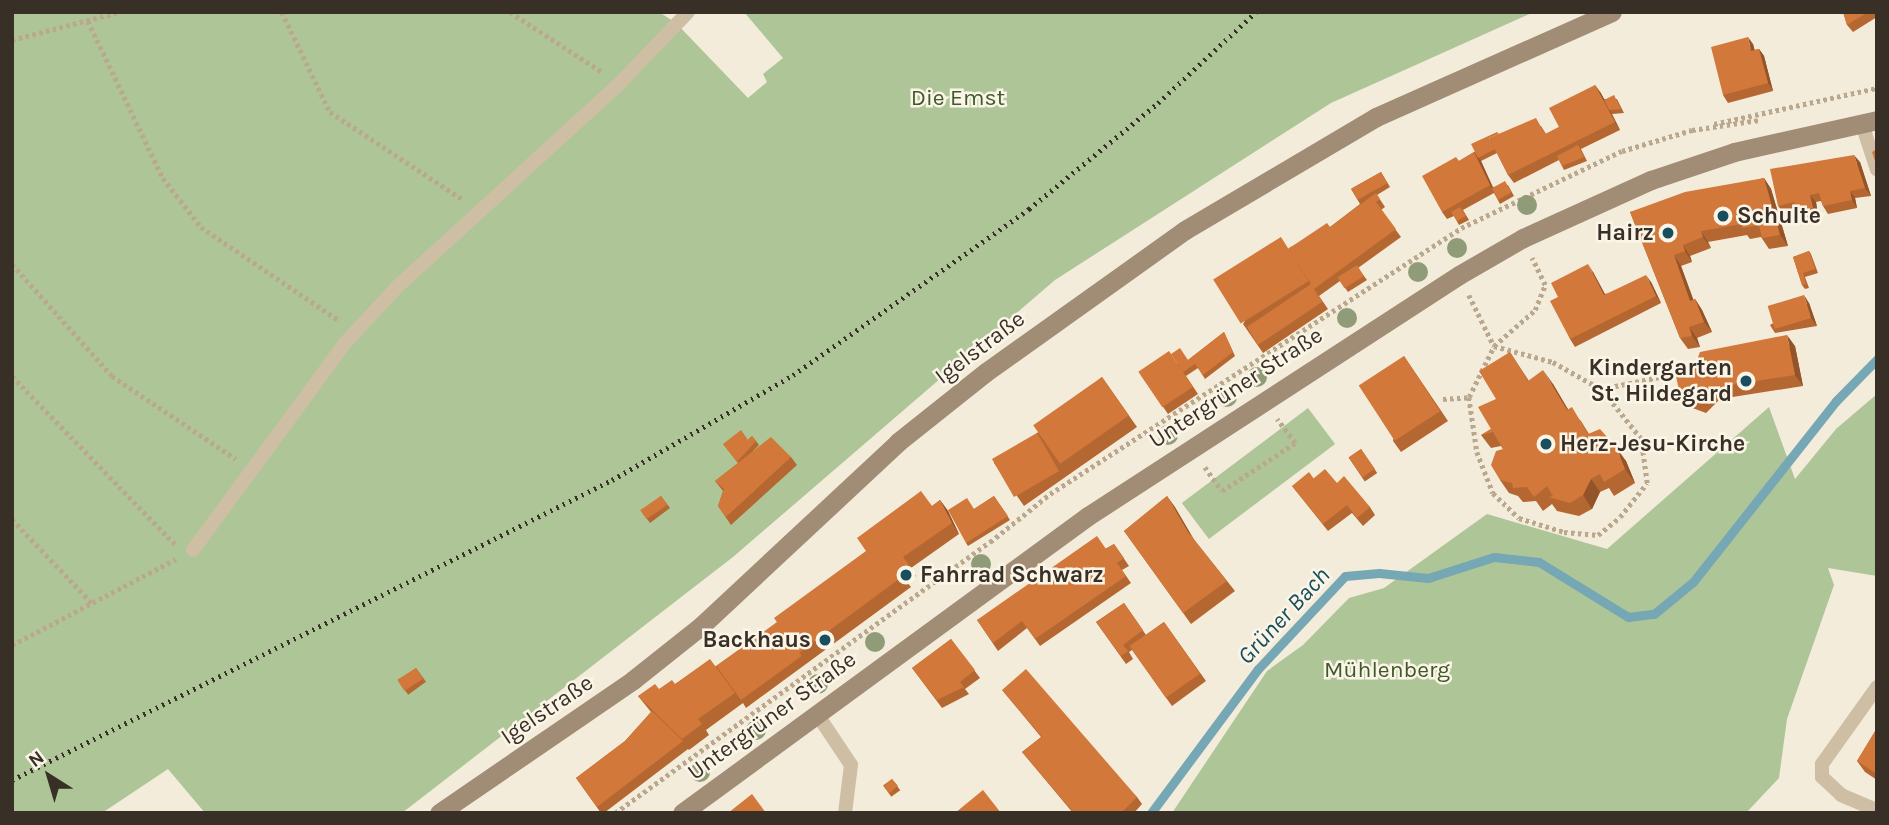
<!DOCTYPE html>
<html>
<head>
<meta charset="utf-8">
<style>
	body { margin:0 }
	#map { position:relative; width:1889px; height:825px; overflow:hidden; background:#f4ecda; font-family:Karla,sans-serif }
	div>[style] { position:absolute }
	.green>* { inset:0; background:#aec598; transform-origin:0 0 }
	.stream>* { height:9px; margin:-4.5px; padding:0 4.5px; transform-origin:4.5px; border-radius:4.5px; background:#76a7b4 }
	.path>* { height:4.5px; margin-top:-2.25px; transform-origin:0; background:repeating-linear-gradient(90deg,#baa88e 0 3.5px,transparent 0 7px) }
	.service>* { height:14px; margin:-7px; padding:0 7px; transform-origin:7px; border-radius:7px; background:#cebea4 }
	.secondary>* { height:19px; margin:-9.5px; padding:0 9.5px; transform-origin:9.5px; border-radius:9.5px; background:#a18d76 }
	.rail>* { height:5px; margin-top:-2.5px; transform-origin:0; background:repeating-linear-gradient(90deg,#382f27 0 2px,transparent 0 7px) }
	.trees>* { width:20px; height:20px; margin:-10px; border-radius:50%; background:#909b78 }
	.wall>* { inset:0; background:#b56732; transform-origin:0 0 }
	.shaded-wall>* { inset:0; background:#935429 }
	.building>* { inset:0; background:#d2783a; transform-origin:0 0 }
	.dots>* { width:19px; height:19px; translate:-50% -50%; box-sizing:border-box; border:4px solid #fbf5e7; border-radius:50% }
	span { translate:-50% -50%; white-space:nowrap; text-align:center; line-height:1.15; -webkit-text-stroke:5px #fbf5e7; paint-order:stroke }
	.park-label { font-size:23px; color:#3f5928 }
	.poi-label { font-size:23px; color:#382f27; font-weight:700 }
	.left { translate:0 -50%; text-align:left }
	.right { translate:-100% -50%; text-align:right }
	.street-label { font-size:23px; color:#382f27 }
	.water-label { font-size:24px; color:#184e5e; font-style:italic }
	.frame { position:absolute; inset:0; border:14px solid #382f27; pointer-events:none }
	.north { position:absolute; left:14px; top:741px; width:70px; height:70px; -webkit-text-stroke:5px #fbf5e7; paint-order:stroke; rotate:323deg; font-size:19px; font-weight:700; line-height:28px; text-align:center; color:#382f27 }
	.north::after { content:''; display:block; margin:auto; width:24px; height:32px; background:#382f27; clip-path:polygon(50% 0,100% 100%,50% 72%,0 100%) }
</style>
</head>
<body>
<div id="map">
	<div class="green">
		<div style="clip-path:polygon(659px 12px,676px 23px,748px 98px,767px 82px,763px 74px,783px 58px,744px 12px,1534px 12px,1331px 103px,1055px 280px,733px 557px,402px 813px,205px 813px,168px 769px,102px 813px,12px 813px,12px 13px)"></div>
		<div style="clip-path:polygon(1877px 394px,1877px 576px,1828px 568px,1834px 585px,1787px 719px,1779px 778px,1746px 813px,1172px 813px,1267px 671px,1303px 645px,1349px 598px,1384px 588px,1487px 514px,1607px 549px,1769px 407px,1795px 479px,1836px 429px)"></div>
		<div style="left:1308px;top:408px;width:45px;height:158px;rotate:53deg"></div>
	</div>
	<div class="stream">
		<div style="left:1151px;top:813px;width:179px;rotate:-53.4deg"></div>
		<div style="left:1258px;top:669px;width:127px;rotate:-46.9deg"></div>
		<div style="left:1345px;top:576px;width:34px;rotate:-5deg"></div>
		<div style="left:1379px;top:573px;width:49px;rotate:5.8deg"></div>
		<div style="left:1428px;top:578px;width:69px;rotate:-17.7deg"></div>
		<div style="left:1494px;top:557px;width:45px;rotate:6.3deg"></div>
		<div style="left:1539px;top:562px;width:105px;rotate:31.7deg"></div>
		<div style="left:1628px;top:617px;width:26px;rotate:-7deg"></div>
		<div style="left:1654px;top:614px;width:50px;rotate:-39.4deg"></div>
		<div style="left:1693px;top:582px;width:231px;rotate:-51.7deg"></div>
		<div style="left:1836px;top:401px;width:59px;rotate:-45.7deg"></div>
	</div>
	<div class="path">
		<div style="left:282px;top:12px;width:111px;rotate:64.4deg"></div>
		<div style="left:330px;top:112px;width:158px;rotate:33.4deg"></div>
		<div style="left:510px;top:12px;width:110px;rotate:33.1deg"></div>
		<div style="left:88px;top:21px;width:174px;rotate:64.5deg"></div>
		<div style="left:163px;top:178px;width:62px;rotate:52.2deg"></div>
		<div style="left:201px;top:227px;width:168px;rotate:34.1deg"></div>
		<div style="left:12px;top:40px;width:111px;rotate:-14.7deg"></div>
		<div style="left:1714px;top:124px;width:167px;rotate:-12.5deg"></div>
		<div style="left:12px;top:264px;width:150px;rotate:48.2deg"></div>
		<div style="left:112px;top:376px;width:149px;rotate:33.8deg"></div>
		<div style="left:1469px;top:295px;width:57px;rotate:63.9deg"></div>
		<div style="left:1494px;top:346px;width:61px;rotate:15.2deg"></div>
		<div style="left:1553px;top:362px;width:55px;rotate:29.4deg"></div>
		<div style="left:1601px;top:389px;width:84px;rotate:-11.7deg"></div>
		<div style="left:12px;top:376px;width:234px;rotate:45.9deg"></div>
		<div style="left:1469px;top:397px;width:56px;rotate:81.7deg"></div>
		<div style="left:1477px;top:452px;width:44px;rotate:68.7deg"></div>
		<div style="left:1493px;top:493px;width:36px;rotate:44deg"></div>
		<div style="left:1519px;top:518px;width:47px;rotate:17.3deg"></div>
		<div style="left:1564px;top:532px;width:34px;rotate:5deg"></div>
		<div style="left:1598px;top:535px;width:28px;rotate:-39deg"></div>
		<div style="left:1620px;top:517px;width:43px;rotate:-51.5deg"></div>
		<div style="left:1647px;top:483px;width:44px;rotate:-97.8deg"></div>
		<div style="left:1641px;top:439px;width:64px;rotate:-128.7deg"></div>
		<div style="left:1443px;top:399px;width:26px;rotate:-4deg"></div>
		<div style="left:1469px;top:397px;width:57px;rotate:-63.9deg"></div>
		<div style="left:1494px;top:346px;width:55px;rotate:-41.3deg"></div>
		<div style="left:1535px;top:310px;width:27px;rotate:-68deg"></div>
		<div style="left:1545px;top:285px;width:30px;rotate:-116deg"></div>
		<div style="left:1205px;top:467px;width:29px;rotate:55deg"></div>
		<div style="left:1222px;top:491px;width:87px;rotate:-33.3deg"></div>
		<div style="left:1295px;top:443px;width:30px;rotate:-127deg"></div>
		<div style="left:12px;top:519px;width:116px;rotate:46.4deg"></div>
		<div style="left:12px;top:645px;width:185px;rotate:-27.7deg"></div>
		<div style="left:615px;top:813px;width:463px;rotate:-35.9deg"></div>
		<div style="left:990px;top:542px;width:77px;rotate:-38.7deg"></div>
		<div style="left:1050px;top:494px;width:490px;rotate:-32.9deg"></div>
		<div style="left:1461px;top:228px;width:178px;rotate:-25.6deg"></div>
		<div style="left:1622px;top:151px;width:73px;rotate:-16.7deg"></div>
		<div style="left:1692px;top:130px;width:68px;rotate:-8.5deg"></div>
	</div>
	<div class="service">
		<div style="left:1862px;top:124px;width:48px;rotate:71.9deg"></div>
		<div style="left:193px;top:550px;width:258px;rotate:-53.7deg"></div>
		<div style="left:346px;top:342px;width:76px;rotate:-47.1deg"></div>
		<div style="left:398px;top:286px;width:301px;rotate:-42.4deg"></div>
		<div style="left:620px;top:83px;width:98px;rotate:-46.2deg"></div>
		<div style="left:1877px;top:687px;width:95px;rotate:125.5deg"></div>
		<div style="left:1822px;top:764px;width:13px;rotate:90deg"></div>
		<div style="left:1822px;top:777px;width:26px;rotate:43deg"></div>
		<div style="left:1841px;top:795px;width:39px;rotate:23deg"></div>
		<div style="left:817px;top:714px;width:61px;rotate:56.3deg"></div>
		<div style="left:851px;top:765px;width:48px;rotate:97.1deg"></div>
	</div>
	<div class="secondary">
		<div style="left:439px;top:813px;width:235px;rotate:-34.4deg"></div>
		<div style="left:633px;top:680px;width:87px;rotate:-38.5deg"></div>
		<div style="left:701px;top:626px;width:270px;rotate:-43deg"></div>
		<div style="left:898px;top:442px;width:112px;rotate:-38.5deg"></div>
		<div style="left:986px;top:372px;width:244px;rotate:-35.5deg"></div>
		<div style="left:1185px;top:230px;width:222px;rotate:-30.6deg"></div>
		<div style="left:1376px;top:117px;width:258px;rotate:-24deg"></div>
		<div style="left:682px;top:813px;width:503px;rotate:-36.19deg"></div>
		<div style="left:1088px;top:516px;width:442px;rotate:-33deg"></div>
		<div style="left:1459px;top:275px;width:74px;rotate:-30deg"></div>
		<div style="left:1523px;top:238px;width:141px;rotate:-24.4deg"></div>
		<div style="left:1651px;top:180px;width:88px;rotate:-18.6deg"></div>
		<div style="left:1734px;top:152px;width:147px;rotate:-12.6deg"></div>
	</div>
	<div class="rail">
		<div style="left:12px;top:780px;width:671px;rotate:-26.57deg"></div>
		<div style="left:612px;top:480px;width:209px;rotate:-30.1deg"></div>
		<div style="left:793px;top:375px;width:289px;rotate:-35.1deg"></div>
		<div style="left:1029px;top:209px;width:167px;rotate:-39.4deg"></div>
		<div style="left:1158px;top:103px;width:134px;rotate:-42.9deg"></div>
	</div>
	<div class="trees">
		<div style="left:1527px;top:205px"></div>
		<div style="left:1457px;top:248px"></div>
		<div style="left:1418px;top:272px"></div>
		<div style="left:1347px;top:318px"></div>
		<div style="left:1257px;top:377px"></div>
		<div style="left:1227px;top:397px"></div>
		<div style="left:1168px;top:435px"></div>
		<div style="left:981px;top:564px"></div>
		<div style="left:875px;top:642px"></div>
		<div style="left:818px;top:684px"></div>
		<div style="left:756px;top:730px"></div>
		<div style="left:700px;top:772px"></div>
	</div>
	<div class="wall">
		<div style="clip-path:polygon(1843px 12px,1877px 12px,1877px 17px,1853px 32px,1847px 25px)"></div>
		<div style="clip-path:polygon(1753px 44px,1754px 50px,1759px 49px,1764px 56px,1773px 91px,1728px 103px,1723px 95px)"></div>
		<div style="clip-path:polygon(1595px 85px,1604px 99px,1617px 99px,1624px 113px,1612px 114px,1620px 130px,1581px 149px,1587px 161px,1564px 170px,1559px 160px,1514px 183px,1508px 175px,1497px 153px,1481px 161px,1493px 187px,1508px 185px,1514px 196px,1500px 204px,1494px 193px,1463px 210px,1469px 220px,1459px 225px,1454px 216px,1447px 219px,1442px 212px,1459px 161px,1474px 152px,1499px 134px,1541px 126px,1546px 134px,1559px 127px)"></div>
		<div style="clip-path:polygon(1860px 162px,1871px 196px,1855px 198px,1857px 208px,1828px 214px,1823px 206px,1821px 201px,1816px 202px,1818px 215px,1801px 219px,1796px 210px,1784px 213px,1778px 206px)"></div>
		<div style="clip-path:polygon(1381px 172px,1390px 187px,1377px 195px,1385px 207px,1381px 210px,1401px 237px,1358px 268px,1367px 280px,1348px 292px,1340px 281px,1319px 296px,1328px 309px,1263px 353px,1243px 324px,1289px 248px,1330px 227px,1360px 204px,1351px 189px)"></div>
		<div style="clip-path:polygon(1764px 178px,1771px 189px,1788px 246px,1769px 249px,1761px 237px,1750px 239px,1747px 235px,1708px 242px,1711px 248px,1690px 256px,1692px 262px,1681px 266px,1693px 300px,1695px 299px,1702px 310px,1712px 332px,1697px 338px,1700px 347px,1688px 349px,1680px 338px,1630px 212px)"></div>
		<div style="clip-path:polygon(1809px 251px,1811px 254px,1818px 273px,1805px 277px,1809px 288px,1805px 289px,1802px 285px,1793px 257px)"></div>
		<div style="clip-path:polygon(1593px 272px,1605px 294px,1651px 282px,1661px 303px,1575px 347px,1570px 339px,1558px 297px)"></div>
		<div style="clip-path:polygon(1809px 303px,1817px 326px,1775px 333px,1770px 325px)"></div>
		<div style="clip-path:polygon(1224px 332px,1235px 356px,1205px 379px,1198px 368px,1186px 376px,1198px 394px,1168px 414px,1141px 375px,1188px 360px)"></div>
		<div style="clip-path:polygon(1795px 346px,1803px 386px,1720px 399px,1706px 413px,1687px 406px,1680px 395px,1695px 365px)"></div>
		<div style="clip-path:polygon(1510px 352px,1529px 381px,1553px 384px,1568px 409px,1581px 421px,1589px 434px,1626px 461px,1635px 483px,1614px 496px,1609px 488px,1600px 492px,1592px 509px,1579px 516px,1557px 511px,1552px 504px,1543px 511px,1536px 501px,1523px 502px,1518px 496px,1509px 493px,1500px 480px,1503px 449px,1501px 446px,1491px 448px,1481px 435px,1491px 429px,1496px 399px)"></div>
		<div style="clip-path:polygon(1404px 356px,1448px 421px,1401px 452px,1393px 441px)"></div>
		<div style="clip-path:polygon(1102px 377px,1137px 427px,1064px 478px,1062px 474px,1064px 478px,1024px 506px,994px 463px,1037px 433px)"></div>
		<div style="clip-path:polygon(752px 436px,759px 445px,753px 451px,791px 457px,797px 465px,731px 525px,718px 506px,723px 491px,715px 481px,738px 463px,723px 444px,748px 440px)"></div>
		<div style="left:1361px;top:449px;width:29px;height:15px;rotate:56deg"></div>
		<div style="clip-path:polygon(1314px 479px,1337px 483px,1370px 507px,1375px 515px,1363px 526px,1352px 513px,1328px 531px,1292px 486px)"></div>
		<div style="left:661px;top:496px;width:15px;height:25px;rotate:53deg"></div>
		<div style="clip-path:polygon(994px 496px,1010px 520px,968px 546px,966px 543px,974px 509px)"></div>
		<div style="clip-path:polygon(1167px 496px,1192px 537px,1235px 591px,1191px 624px,1124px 531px)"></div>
		<div style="clip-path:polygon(940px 500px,948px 511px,959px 534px,911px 568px,916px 576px,907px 582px,911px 587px,746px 708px,743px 703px,706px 730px,709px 735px,689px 750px,688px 749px,604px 813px,601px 813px,576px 778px,625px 741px,651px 712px,638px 696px,675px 684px,716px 666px,777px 623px)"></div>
		<div style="clip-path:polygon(1114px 544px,1129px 566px,1122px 570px,1131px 583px,1040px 646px,1027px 628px,998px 651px,977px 620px)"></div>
		<div style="clip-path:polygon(1124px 603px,1146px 635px,1164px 622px,1206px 681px,1172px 706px,1132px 650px,1129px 652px,1133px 659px,1126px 664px,1096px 622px)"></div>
		<div style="clip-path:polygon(951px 639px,980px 678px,965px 689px,969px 694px,942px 708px,912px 668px)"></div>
		<div style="left:416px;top:668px;width:17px;height:22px;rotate:54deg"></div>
		<div style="clip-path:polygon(1002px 690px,1137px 797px,1142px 804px,1134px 813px,1073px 813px,1022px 752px,1041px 737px)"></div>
		<div style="clip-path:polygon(1877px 728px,1877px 780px,1865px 772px,1857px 761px)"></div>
		<div style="left:892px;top:779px;width:14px;height:11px;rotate:54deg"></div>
	</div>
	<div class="shaded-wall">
		<div style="clip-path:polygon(1748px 37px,1753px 44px,1757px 58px,1751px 51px)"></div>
		<div style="clip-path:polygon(1759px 49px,1764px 56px,1773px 91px,1768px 83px)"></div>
		<div style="clip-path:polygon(1595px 85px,1601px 93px,1620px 130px,1615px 122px)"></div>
		<div style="clip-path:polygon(1474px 152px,1481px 161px,1495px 193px,1490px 185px)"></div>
		<div style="clip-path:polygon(1854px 155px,1860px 162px,1871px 196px,1865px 188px)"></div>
		<div style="clip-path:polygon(1764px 178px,1771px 189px,1788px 246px,1780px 235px)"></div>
		<div style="clip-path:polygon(1850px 191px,1855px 198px,1857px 208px,1852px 200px)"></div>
		<div style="clip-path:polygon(1810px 195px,1816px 202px,1818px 215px,1813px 208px)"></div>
		<div style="clip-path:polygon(1701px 231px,1708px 242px,1711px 248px,1703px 237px)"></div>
		<div style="clip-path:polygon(1683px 245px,1690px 256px,1692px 262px,1685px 251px)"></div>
		<div style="clip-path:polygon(1674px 255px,1681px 266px,1698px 312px,1690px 301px)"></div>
		<div style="clip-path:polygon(1588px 264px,1593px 272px,1609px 302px,1604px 295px)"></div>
		<div style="clip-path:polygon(1646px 275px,1651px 282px,1661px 303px,1656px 296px)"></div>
		<div style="clip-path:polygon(1804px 295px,1809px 303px,1817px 326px,1811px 318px)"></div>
		<div style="clip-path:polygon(1695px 299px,1702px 310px,1712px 332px,1704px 322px)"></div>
		<div style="clip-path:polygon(1689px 327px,1697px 338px,1700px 347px,1692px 336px)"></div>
		<div style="clip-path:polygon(1787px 335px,1795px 346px,1803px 386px,1795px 375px)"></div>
		<div style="clip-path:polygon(1543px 370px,1553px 384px,1576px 424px,1567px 410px)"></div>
		<div style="clip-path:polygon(1616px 447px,1626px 461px,1635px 483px,1625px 469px)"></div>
		<div style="clip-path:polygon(1591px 479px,1600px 492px,1592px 509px,1583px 495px)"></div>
		<div style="clip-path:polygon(1167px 496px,1175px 507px,1196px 543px,1188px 532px)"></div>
		<div style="clip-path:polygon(940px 500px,948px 511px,959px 534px,952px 523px)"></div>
	</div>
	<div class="building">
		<div style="clip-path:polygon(1843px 12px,1868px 12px,1847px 25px)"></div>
		<div style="clip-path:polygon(1748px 37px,1751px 51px,1759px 49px,1768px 83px,1723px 95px,1711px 47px)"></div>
		<div style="clip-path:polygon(1595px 85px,1615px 122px,1508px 175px,1489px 138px,1536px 118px,1545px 134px,1559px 127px,1549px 108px)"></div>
		<div style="clip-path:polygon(1614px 95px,1621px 109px,1609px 110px,1604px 100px)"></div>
		<div style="clip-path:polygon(1497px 132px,1499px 134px,1489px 138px,1495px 149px,1478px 158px,1471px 144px)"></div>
		<div style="clip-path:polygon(1578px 145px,1584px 157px,1562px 166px,1557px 156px)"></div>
		<div style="clip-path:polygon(1877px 149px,1877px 167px,1872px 152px)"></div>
		<div style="clip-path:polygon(1474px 152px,1490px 185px,1442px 212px,1422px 176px,1456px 157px,1459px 161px)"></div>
		<div style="clip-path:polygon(1854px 155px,1865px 188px,1850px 191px,1852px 200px,1823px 206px,1819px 193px,1810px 195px,1813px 208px,1796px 211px,1794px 202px,1778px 206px,1770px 169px)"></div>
		<div style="left:1381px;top:172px;width:13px;height:34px;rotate:61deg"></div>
		<div style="clip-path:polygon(1764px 178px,1780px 235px,1762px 238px,1759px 225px,1742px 228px,1742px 224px,1701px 231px,1703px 237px,1683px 245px,1685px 251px,1674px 255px,1690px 301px,1695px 299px,1704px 322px,1689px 327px,1692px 336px,1680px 338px,1630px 212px,1685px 192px)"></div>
		<div style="left:1505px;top:181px;width:13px;height:15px;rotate:61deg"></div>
		<div style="clip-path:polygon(1376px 193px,1380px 199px,1376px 202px,1396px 229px,1314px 289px,1322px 302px,1258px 345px,1247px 327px,1311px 284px,1288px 249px,1327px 223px,1330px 227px)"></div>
		<div style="clip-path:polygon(1460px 207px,1466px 216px,1457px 221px,1451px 212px)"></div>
		<div style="left:1281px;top:237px;width:52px;height:80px;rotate:58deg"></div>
		<div style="clip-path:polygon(1809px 251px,1815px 269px,1803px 273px,1806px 284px,1802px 285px,1793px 257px)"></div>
		<div style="clip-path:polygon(1588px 264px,1604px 295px,1646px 275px,1656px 296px,1570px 339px,1550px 301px,1558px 297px,1551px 283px)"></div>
		<div style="left:1357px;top:265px;width:13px;height:23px;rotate:58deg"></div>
		<div style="left:1804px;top:295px;width:24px;height:38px;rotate:73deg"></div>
		<div style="clip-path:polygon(1224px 332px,1233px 352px,1203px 375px,1195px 364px,1183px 372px,1171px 354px,1180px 348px,1188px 360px)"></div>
		<div style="clip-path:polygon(1787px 335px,1795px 375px,1712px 388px,1698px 402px,1680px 395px,1676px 376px,1691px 363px,1695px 365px,1700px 352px)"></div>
		<div style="left:1169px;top:351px;width:43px;height:37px;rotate:56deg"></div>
		<div style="clip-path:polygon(1510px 352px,1528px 381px,1543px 370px,1567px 410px,1572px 407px,1588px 434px,1600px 429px,1616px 447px,1625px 469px,1604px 482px,1600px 474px,1591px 479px,1583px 495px,1570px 503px,1548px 497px,1553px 496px,1547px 486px,1534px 497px,1527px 487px,1513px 488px,1512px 483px,1500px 480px,1491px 465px,1496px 451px,1503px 449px,1493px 432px,1481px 435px,1491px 429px,1478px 407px,1496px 399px,1479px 371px)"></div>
		<div style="left:1404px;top:356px;width:66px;height:54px;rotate:57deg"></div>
		<div style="left:1102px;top:377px;width:47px;height:84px;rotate:55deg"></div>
		<div style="clip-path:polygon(741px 430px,748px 440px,752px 436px,756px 441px,737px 462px,723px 444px)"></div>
		<div style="left:1037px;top:433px;width:44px;height:52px;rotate:60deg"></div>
		<div style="clip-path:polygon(771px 437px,791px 457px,726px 517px,718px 506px,724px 489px,715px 481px)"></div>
		<div style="left:1361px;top:449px;width:24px;height:15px;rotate:55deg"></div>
		<div style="clip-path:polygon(1325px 469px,1337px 483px,1344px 476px,1370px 507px,1357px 518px,1347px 505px,1323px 524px,1297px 492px)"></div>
		<div style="clip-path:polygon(1309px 472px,1314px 479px,1297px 492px,1300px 496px,1292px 486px)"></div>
		<div style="clip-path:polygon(921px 491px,932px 506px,940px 500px,952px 523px,903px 557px,909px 565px,900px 571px,903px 576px,799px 653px,774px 618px,866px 551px,857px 538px)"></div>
		<div style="left:661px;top:496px;width:11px;height:25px;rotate:56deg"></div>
		<div style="clip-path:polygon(994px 496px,1008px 516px,966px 543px,948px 510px,967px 498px,974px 509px)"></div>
		<div style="clip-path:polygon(1167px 496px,1188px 532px,1227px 581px,1183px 613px,1124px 531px)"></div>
		<div style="clip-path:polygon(1097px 536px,1106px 549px,1114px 544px,1124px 558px,1117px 563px,1126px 576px,1035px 639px,1022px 621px,993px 643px,977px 620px)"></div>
		<div style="clip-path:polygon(1124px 603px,1143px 630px,1123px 645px,1128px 651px,1121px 656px,1096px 622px)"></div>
		<div style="left:777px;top:622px;width:42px;height:75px;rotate:54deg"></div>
		<div style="left:1164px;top:622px;width:63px;height:42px;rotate:55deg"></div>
		<div style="clip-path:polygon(951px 639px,975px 670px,960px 682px,964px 687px,937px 700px,912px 668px)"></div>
		<div style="clip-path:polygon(710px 659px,735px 693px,698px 719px,702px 724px,682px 739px,638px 696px,655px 684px,659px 689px,672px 680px,675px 684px)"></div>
		<div style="left:416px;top:668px;width:13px;height:22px;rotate:58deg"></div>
		<div style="clip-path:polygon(1026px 669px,1137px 797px,1121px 813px,1074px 813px,1022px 752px,1042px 737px,1002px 690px)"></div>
		<div style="clip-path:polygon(652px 711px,683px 741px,597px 807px,576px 778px,625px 741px)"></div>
		<div style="clip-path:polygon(1877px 728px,1877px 774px,1857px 761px)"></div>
		<div style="left:892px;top:779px;width:9px;height:11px;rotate:49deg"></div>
		<div style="clip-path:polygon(983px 790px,1001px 813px,955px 813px)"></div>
		<div style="clip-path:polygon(752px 794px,766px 813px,728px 813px)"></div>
	</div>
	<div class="dots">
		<div style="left:1723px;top:216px;background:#184e5e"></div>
		<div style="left:1668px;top:233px;background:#184e5e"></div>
		<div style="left:1746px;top:381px;background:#184e5e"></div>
		<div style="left:1546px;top:444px;background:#184e5e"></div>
		<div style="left:906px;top:575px;background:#184e5e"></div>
		<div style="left:825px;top:640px;background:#184e5e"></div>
	</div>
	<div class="park-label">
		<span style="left:958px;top:98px">Die Emst</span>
		<span style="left:1387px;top:670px">Mühlenberg</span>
	</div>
	<div class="poi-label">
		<span class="left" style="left:1737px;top:216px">Schulte</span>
		<span class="right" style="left:1654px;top:233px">Hairz</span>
		<span class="right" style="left:1732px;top:381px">Kindergarten<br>St. Hildegard</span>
		<span class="left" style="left:1560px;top:444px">Herz-Jesu-Kirche</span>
		<span class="left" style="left:920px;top:575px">Fahrrad Schwarz</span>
		<span class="right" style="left:811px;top:640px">Backhaus</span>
	</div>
	<div class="street-label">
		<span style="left:980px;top:348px;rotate:-37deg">Igelstraße</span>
		<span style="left:1236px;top:388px;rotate:-33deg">Untergrüner Straße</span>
		<span style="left:547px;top:710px;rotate:-34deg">Igelstraße</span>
		<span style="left:772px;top:716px;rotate:-36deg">Untergrüner Straße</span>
	</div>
	<div class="water-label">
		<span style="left:1284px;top:616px;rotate:-47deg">Grüner Bach</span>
	</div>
	<div class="frame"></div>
	<div class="north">N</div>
</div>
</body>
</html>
